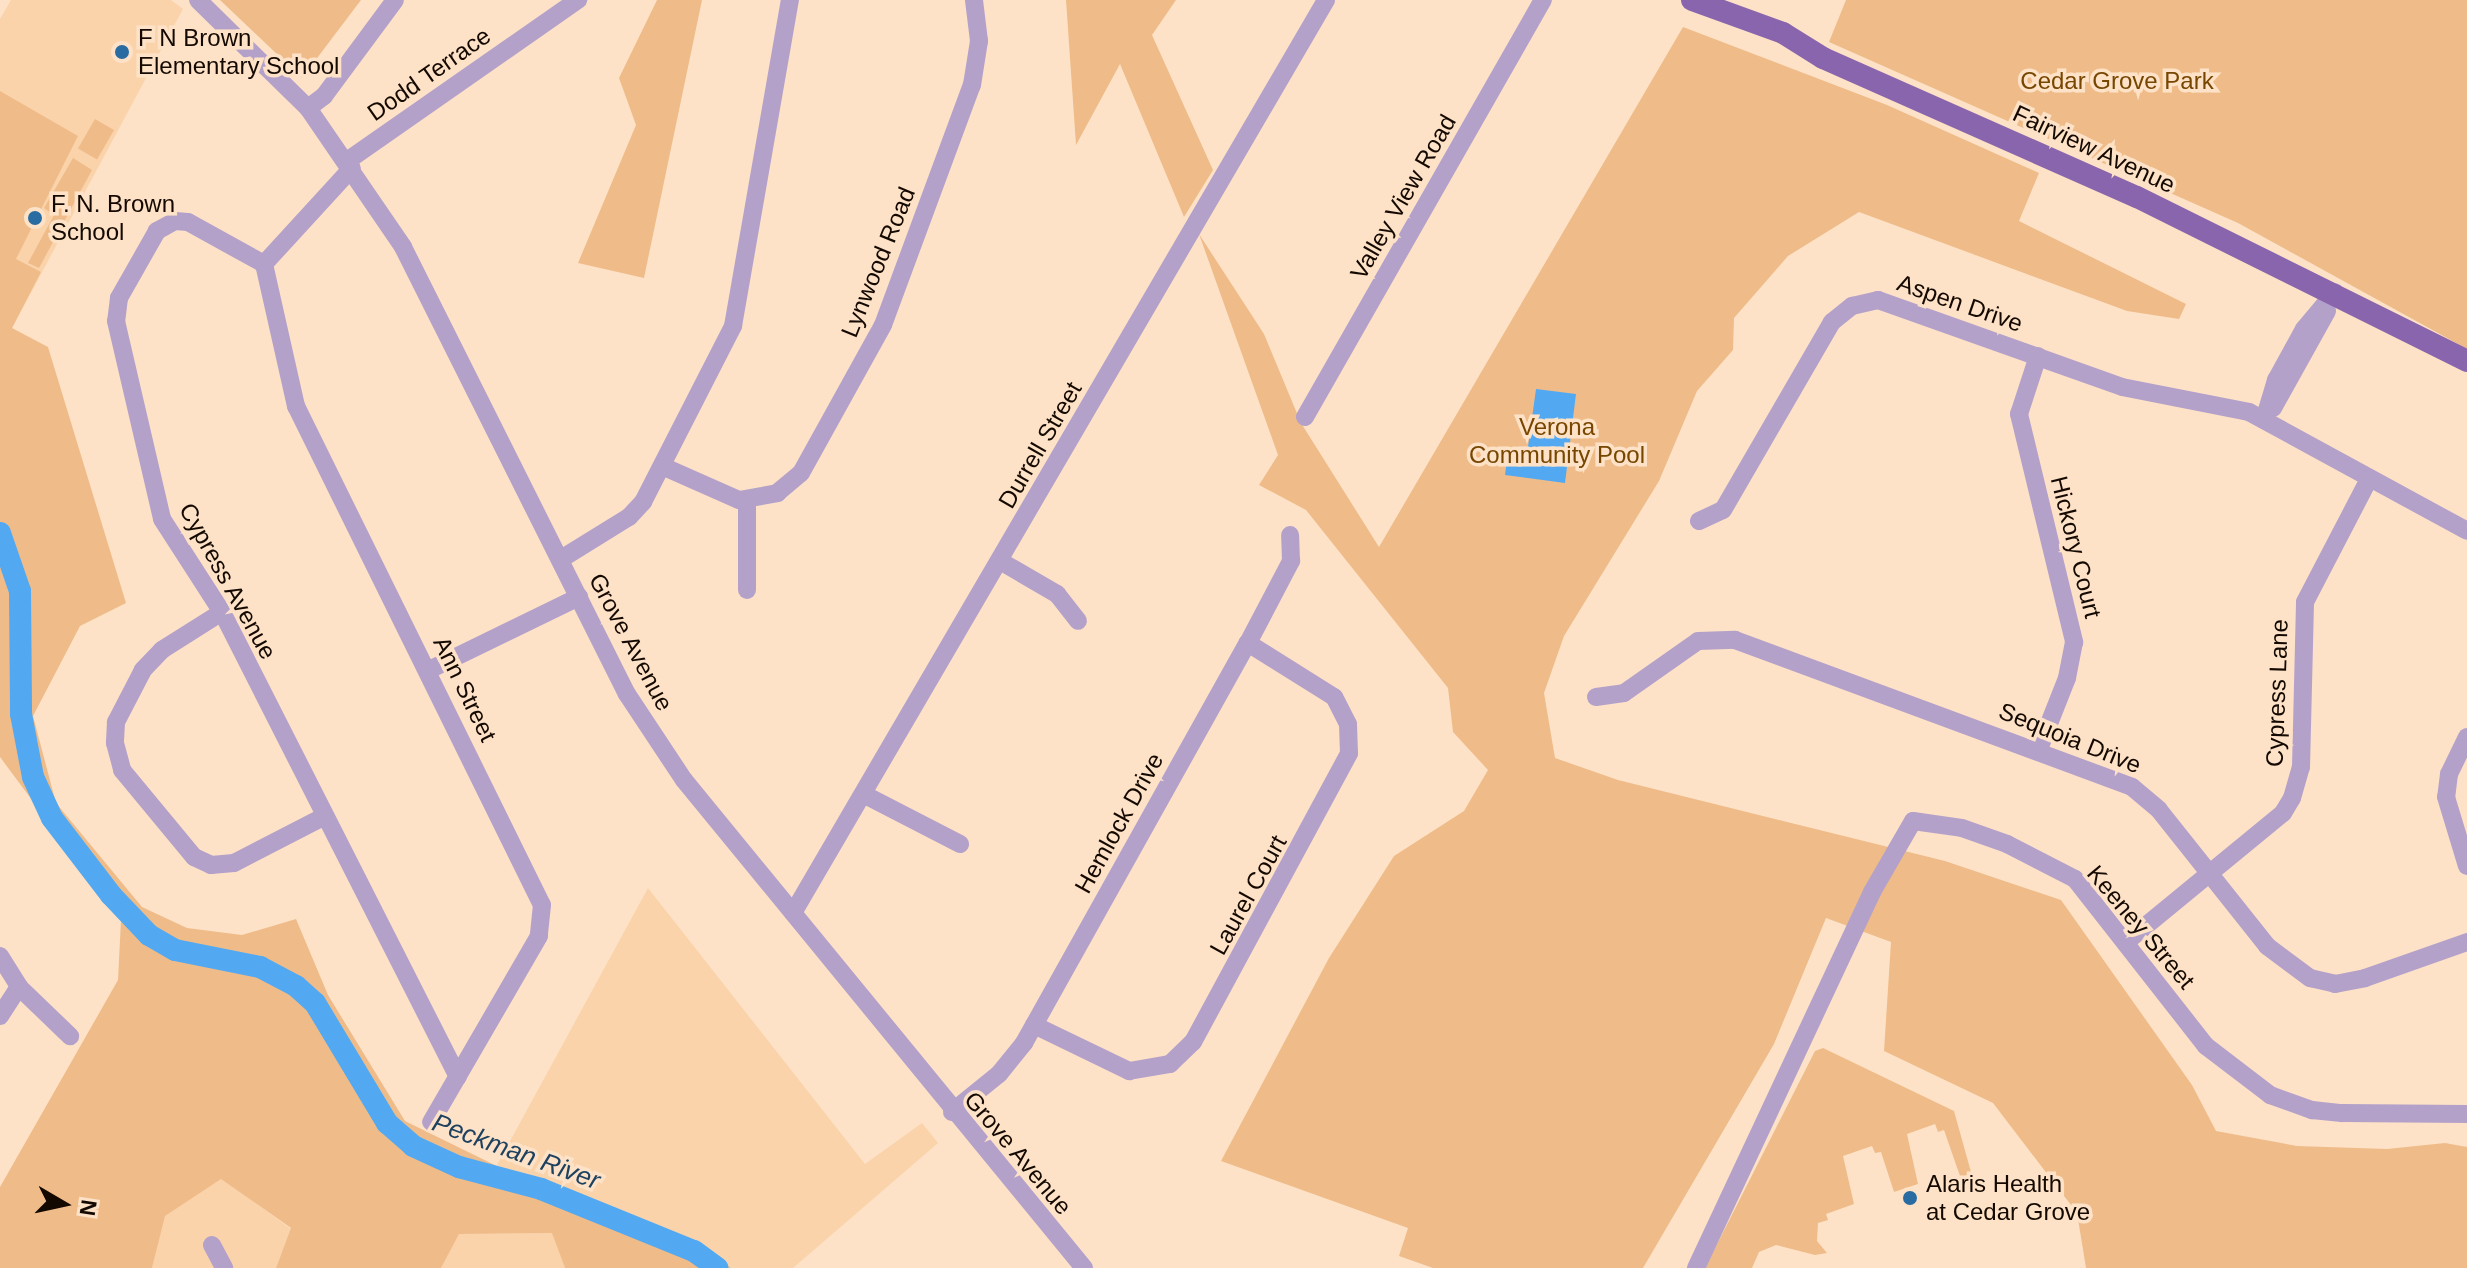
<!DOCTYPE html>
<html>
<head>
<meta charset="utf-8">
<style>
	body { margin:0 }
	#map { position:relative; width:2467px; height:1268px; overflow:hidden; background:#fde2c7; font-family:Arial,sans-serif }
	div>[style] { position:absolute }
	.built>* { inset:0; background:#fad3ab }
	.green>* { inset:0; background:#efbc89; transform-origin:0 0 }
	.water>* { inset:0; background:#52a9f2 }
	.river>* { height:22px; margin:-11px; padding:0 11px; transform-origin:11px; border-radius:11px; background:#52a9f2 }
	.minor>* { height:18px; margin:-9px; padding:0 9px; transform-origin:9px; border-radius:9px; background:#b4a1ca }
	.major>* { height:22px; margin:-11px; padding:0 11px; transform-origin:11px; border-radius:11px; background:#8965ae }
	.dots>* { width:22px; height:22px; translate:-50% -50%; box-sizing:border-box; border:4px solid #fde2c7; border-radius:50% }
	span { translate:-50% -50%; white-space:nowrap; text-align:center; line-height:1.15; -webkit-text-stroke:7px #fde2c7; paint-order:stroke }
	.poi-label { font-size:24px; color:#140901 }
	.left { translate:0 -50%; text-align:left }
	.street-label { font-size:24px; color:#140901 }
	.park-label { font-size:24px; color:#774600 }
	.water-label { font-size:26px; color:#1e415f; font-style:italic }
	.north { position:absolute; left:24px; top:1164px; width:80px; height:80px; -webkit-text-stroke:6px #fde2c7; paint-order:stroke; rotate:99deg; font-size:22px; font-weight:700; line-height:32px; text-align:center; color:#140901 }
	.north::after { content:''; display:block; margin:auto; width:28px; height:36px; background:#140901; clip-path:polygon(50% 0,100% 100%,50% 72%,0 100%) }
</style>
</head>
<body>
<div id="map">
	<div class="built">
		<div style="clip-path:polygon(11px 0,171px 0,183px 9px,11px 330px,0 324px,0 19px)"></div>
		<div style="clip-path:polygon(648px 888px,865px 1164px,922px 1123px,938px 1143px,793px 1268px,726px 1268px,497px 1165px)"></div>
		<div style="clip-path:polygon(221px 1178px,291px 1229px,276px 1268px,152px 1268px,164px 1216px)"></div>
		<div style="clip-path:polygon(553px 1233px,565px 1268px,441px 1268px,458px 1234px)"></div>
	</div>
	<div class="green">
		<div style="clip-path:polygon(220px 0,361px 0,302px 78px)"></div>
		<div style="clip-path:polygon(657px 0,702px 0,644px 278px,578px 263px,636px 125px,619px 78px)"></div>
		<div style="clip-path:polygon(1066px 0,1176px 0,1152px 35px,1213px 170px,1184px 217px,1120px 64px,1076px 145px)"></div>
		<div style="clip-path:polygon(1846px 0,2467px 0,2467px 349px,2238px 223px,1829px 42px)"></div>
		<div style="clip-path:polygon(1683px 27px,1887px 105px,2039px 173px,2019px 221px,2186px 304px,2179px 319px,2127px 311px,1859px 212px,1788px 256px,1734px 318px,1733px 350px,1697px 391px,1659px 481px,1564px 636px,1544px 693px,1555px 758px,1618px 780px,1945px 861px,2061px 900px,2192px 1085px,2216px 1131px,2297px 1146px,2387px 1149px,2445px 1143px,2467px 1147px,2467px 1268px,2086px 1268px,2077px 1213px,1993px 1103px,1884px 1051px,1891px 942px,1826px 918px,1774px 1044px,1643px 1268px,1433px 1268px,1399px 1256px,1408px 1228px,1221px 1161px,1329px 958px,1394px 856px,1464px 811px,1488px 770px,1453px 732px,1448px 688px,1306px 510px,1259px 485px,1278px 455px,1199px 234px,1264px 334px,1301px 423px,1379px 547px)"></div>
		<div style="clip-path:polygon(0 91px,78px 136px,16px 259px,41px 272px,12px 328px,48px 347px,126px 603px,80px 626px,33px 716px,56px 803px,142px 907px,187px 928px,242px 935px,296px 919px,328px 995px,405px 1121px,521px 1178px,706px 1249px,731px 1268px,565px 1268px,552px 1233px,459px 1234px,441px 1268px,276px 1268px,291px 1228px,221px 1179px,165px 1216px,152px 1268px,0 1268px,0 1187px,118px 980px,121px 920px,0 757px)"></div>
		<div style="left:95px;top:119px;width:22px;height:34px;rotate:30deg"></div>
		<div style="clip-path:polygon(73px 158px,92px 170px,39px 268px,28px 263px,54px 215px,44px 208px)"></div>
		<div style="clip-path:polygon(1823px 1048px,1954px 1111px,1971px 1172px,1961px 1179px,1944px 1130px,1938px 1132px,1935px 1124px,1907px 1134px,1918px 1184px,1894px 1192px,1881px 1152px,1875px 1153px,1872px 1146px,1843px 1156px,1854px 1204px,1826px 1214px,1828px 1220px,1818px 1223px,1817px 1241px,1827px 1253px,1815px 1255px,1776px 1245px,1759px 1252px,1752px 1268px,1705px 1268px,1815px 1051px)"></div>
	</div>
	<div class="water">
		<div style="clip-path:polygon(1536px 389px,1576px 394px,1565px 483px,1505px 475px,1508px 452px,1527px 454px)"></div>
	</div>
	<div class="river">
		<div style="left:0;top:533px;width:61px;rotate:71deg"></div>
		<div style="left:20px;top:591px;width:123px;rotate:89.5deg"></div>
		<div style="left:21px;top:714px;width:64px;rotate:79.2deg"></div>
		<div style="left:33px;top:777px;width:45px;rotate:65.1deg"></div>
		<div style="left:52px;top:818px;width:97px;rotate:52.5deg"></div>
		<div style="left:111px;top:895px;width:55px;rotate:46.5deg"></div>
		<div style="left:149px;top:935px;width:30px;rotate:30deg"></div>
		<div style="left:175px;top:950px;width:87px;rotate:11.3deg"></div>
		<div style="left:260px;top:967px;width:41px;rotate:27.8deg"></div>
		<div style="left:296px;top:986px;width:25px;rotate:42deg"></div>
		<div style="left:315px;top:1003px;width:140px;rotate:59deg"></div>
		<div style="left:387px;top:1123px;width:35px;rotate:41deg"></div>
		<div style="left:413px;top:1146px;width:51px;rotate:24.5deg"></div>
		<div style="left:459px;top:1167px;width:85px;rotate:15deg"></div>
		<div style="left:541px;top:1189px;width:165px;rotate:22.1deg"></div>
		<div style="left:694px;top:1251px;width:29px;rotate:36deg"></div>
	</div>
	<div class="minor">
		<div style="left:198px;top:0;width:154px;rotate:44.5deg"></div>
		<div style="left:308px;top:108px;width:168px;rotate:55.6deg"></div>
		<div style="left:403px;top:247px;width:500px;rotate:63.4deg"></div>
		<div style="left:627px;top:694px;width:103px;rotate:56.5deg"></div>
		<div style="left:684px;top:780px;width:631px;rotate:50.66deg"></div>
		<div style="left:308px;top:108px;width:20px;rotate:-37deg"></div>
		<div style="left:324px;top:96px;width:119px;rotate:-53.5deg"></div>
		<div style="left:347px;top:161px;width:282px;rotate:-34.9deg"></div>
		<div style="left:264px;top:264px;width:87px;rotate:-151.1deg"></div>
		<div style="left:188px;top:222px;width:13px;rotate:-176deg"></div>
		<div style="left:175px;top:221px;width:21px;rotate:151deg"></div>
		<div style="left:157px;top:231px;width:77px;rotate:119.6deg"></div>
		<div style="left:119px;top:298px;width:23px;rotate:97deg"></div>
		<div style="left:116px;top:321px;width:203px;rotate:76.9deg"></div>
		<div style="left:162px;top:519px;width:111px;rotate:57.2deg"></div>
		<div style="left:222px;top:612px;width:521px;rotate:63.09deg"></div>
		<div style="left:264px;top:264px;width:146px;rotate:77.3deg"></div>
		<div style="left:296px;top:406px;width:556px;rotate:63.76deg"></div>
		<div style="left:542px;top:905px;width:31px;rotate:96deg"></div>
		<div style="left:539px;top:936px;width:215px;rotate:120.1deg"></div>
		<div style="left:264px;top:264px;width:130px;rotate:-47.5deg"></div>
		<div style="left:2038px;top:356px;width:61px;rotate:108.1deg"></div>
		<div style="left:2019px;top:414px;width:235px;rotate:76.4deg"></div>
		<div style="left:2074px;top:642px;width:37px;rotate:101deg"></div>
		<div style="left:2067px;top:678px;width:76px;rotate:111.5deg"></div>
		<div style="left:2273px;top:408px;width:111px;rotate:-60.9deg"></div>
		<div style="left:1305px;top:417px;width:480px;rotate:-60.3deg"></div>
		<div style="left:2264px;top:420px;width:42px;rotate:-73.3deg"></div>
		<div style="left:2276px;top:380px;width:58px;rotate:-61.2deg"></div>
		<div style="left:2304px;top:329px;width:48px;rotate:-50deg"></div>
		<div style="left:662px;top:466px;width:84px;rotate:23.8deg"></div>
		<div style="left:739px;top:500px;width:39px;rotate:-10deg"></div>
		<div style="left:777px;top:493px;width:31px;rotate:-40deg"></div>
		<div style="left:801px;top:473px;width:169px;rotate:-61deg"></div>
		<div style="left:883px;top:325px;width:256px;rotate:-69.7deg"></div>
		<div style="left:972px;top:85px;width:45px;rotate:-81deg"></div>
		<div style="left:979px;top:41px;width:41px;rotate:-97deg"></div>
		<div style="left:747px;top:500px;width:90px;rotate:90deg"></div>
		<div style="left:1699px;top:521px;width:26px;rotate:-25deg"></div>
		<div style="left:1723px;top:510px;width:217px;rotate:-59.9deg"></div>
		<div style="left:1832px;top:322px;width:26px;rotate:-39deg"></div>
		<div style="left:1852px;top:306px;width:27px;rotate:-13deg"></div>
		<div style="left:1878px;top:300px;width:259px;rotate:19.6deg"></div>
		<div style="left:2122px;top:387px;width:129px;rotate:11.1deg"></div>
		<div style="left:2249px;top:412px;width:248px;rotate:28.6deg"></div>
		<div style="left:561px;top:559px;width:80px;rotate:-31.7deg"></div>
		<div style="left:629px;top:517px;width:21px;rotate:-47deg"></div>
		<div style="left:643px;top:502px;width:198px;rotate:-62.9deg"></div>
		<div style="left:733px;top:326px;width:331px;rotate:-80.1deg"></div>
		<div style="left:1000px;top:561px;width:66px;rotate:30.1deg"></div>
		<div style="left:1057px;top:594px;width:34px;rotate:52deg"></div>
		<div style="left:222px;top:612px;width:71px;rotate:147.7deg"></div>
		<div style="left:162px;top:650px;width:28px;rotate:134deg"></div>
		<div style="left:143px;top:670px;width:59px;rotate:117.4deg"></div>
		<div style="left:116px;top:722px;width:21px;rotate:93deg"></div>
		<div style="left:115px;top:743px;width:28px;rotate:75deg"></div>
		<div style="left:122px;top:770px;width:113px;rotate:50.4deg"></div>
		<div style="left:194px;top:857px;width:19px;rotate:25deg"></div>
		<div style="left:211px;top:865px;width:23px;rotate:-5deg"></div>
		<div style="left:234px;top:863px;width:102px;rotate:-27.3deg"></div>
		<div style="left:429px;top:670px;width:167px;rotate:-26deg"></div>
		<div style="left:1596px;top:697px;width:28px;rotate:-8deg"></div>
		<div style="left:1624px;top:693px;width:90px;rotate:-35.1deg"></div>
		<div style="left:1698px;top:641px;width:37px;rotate:-2deg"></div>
		<div style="left:1735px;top:640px;width:423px;rotate:20.3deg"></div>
		<div style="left:2132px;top:787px;width:35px;rotate:40deg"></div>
		<div style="left:2159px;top:810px;width:174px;rotate:51.5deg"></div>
		<div style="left:2267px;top:946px;width:54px;rotate:36.7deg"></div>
		<div style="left:2310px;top:978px;width:26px;rotate:13deg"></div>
		<div style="left:2335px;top:984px;width:31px;rotate:-11deg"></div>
		<div style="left:2365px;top:978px;width:108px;rotate:-19.4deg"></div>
		<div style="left:2467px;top:737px;width:41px;rotate:115.9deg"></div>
		<div style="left:2449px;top:774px;width:23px;rotate:97deg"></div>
		<div style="left:2446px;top:797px;width:72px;rotate:73.1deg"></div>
		<div style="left:865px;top:795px;width:107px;rotate:27.3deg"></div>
		<div style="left:793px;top:913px;width:1057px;rotate:-59.72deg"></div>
		<div style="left:2126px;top:942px;width:203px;rotate:-39.4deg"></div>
		<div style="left:2283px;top:813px;width:17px;rotate:-59deg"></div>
		<div style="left:2292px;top:798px;width:32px;rotate:-74deg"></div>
		<div style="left:2301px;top:767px;width:165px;rotate:-88.6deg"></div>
		<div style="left:2305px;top:602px;width:139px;rotate:-62.5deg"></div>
		<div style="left:0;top:956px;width:36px;rotate:58deg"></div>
		<div style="left:19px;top:987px;width:71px;rotate:43.9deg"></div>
		<div style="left:0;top:1016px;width:35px;rotate:-57deg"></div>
		<div style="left:1034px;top:1025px;width:106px;rotate:25.8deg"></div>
		<div style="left:1129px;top:1071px;width:42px;rotate:-9.7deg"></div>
		<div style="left:1170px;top:1064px;width:32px;rotate:-44deg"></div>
		<div style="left:1193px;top:1042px;width:328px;rotate:-61.6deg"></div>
		<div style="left:1349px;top:753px;width:29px;rotate:-92deg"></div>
		<div style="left:1348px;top:724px;width:30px;rotate:-117deg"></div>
		<div style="left:1334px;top:697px;width:102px;rotate:-147.9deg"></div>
		<div style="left:952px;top:1112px;width:60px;rotate:-39deg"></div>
		<div style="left:999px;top:1074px;width:40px;rotate:-51deg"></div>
		<div style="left:1024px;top:1043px;width:458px;rotate:-60.8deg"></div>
		<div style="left:1248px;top:643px;width:93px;rotate:-62.3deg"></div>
		<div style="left:1291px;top:561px;width:26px;rotate:-92deg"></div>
		<div style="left:212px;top:1245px;width:26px;rotate:62deg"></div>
		<div style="left:1696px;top:1268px;width:415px;rotate:-64.9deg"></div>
		<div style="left:1872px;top:892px;width:82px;rotate:-60deg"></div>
		<div style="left:1913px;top:821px;width:49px;rotate:8.1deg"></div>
		<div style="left:1962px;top:828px;width:48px;rotate:19.6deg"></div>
		<div style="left:2007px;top:844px;width:76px;rotate:27.2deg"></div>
		<div style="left:2075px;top:879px;width:212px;rotate:51.9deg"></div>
		<div style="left:2206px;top:1046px;width:81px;rotate:37.4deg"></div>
		<div style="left:2270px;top:1095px;width:45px;rotate:19.7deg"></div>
		<div style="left:2312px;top:1110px;width:30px;rotate:6deg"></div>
		<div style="left:2342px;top:1113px;width:125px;rotate:0.5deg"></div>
	</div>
	<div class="major">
		<div style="left:1692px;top:0;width:97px;rotate:19.9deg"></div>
		<div style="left:1783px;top:33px;width:47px;rotate:32deg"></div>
		<div style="left:1823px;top:58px;width:343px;rotate:23.9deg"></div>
		<div style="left:2137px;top:197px;width:369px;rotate:26.4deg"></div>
	</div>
	<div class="dots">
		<div style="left:122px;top:52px;background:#296ca1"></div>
		<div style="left:35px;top:218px;background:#296ca1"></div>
		<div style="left:1910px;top:1198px;background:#296ca1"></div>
	</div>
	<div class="poi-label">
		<span class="left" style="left:138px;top:52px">F N Brown<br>Elementary School</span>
		<span class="left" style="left:51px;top:218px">F. N. Brown<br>School</span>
		<span class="left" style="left:1926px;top:1198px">Alaris Health<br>at Cedar Grove</span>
	</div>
	<div class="street-label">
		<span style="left:429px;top:74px;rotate:-35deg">Dodd Terrace</span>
		<span style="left:2094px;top:149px;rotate:25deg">Fairview Avenue</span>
		<span style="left:1403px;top:197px;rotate:-60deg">Valley View Road</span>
		<span style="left:878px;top:262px;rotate:-68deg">Lynwood Road</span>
		<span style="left:1960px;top:303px;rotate:19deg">Aspen Drive</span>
		<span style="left:1040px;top:445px;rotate:-60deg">Durrell Street</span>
		<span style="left:2076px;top:547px;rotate:76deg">Hickory Court</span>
		<span style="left:228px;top:581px;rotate:61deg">Cypress Avenue</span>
		<span style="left:631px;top:642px;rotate:62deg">Grove Avenue</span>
		<span style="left:465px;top:689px;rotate:64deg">Ann Street</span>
		<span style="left:2277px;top:693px;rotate:-88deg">Cypress Lane</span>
		<span style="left:2070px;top:738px;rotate:22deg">Sequoia Drive</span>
		<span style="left:1119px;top:823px;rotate:-61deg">Hemlock Drive</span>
		<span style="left:1248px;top:895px;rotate:-61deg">Laurel Court</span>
		<span style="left:2141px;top:927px;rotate:50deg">Keeney Street</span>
		<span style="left:1018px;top:1153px;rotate:50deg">Grove Avenue</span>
	</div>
	<div class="park-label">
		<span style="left:2117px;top:81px">Cedar Grove Park</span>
		<span style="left:1557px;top:441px">Verona<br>Community Pool</span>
	</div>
	<div class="water-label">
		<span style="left:516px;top:1152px;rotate:20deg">Peckman River</span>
	</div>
	<div class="north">N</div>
</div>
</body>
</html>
